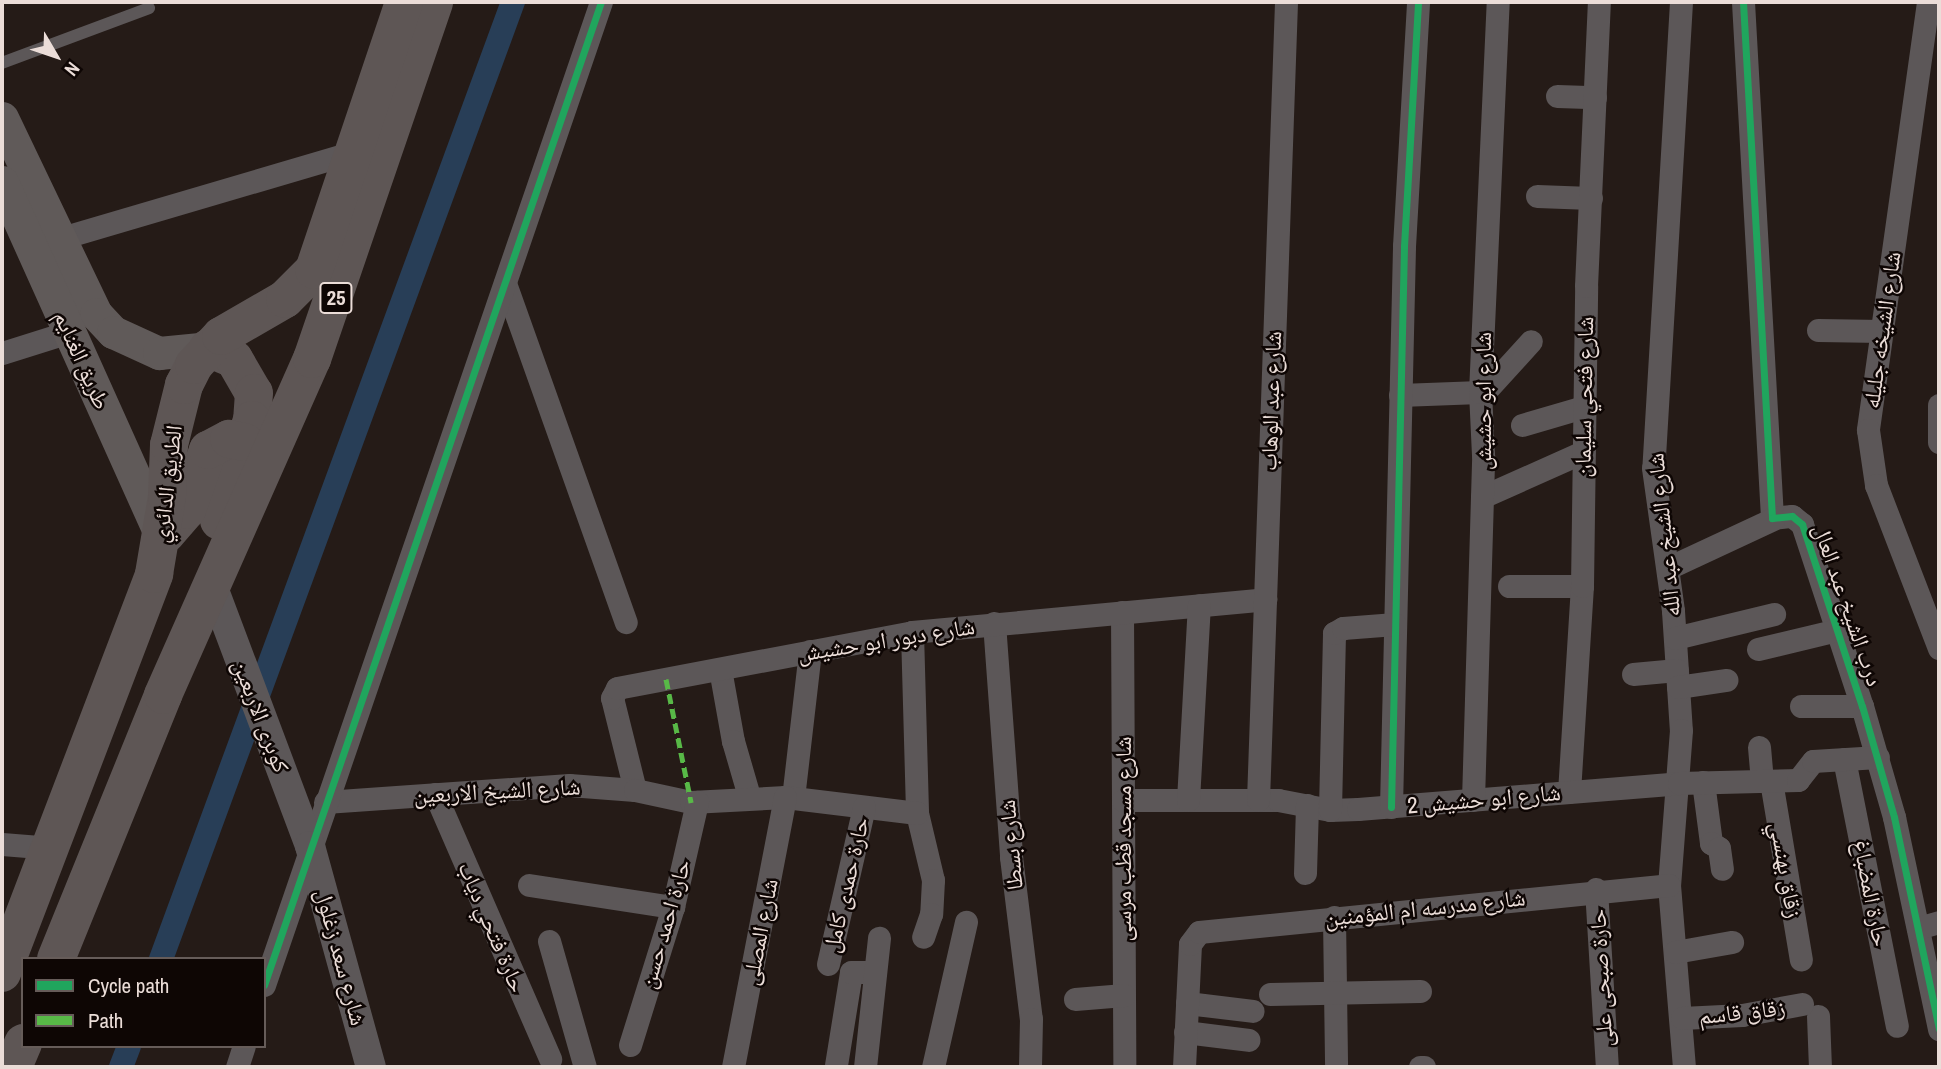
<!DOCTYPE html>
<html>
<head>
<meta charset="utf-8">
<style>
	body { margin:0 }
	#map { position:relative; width:1941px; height:1069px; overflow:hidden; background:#251b17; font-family:"Archivo Narrow","Noto Naskh Arabic",sans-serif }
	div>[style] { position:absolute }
	.canal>* { height:24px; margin:-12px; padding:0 12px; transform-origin:12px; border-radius:12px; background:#283e57 }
	.service>* { height:12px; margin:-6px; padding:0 6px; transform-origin:6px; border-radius:6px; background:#5c5758 }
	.minor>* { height:23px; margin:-11.5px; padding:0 11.5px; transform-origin:11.5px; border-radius:11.5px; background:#5c5758 }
	.tertiary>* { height:30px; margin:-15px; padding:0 15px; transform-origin:15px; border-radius:15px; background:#5c5758 }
	.secondary>* { height:33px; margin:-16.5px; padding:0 16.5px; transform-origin:16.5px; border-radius:16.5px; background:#605a59 }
	.trunk>* { height:38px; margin:-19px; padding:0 19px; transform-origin:19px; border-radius:19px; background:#5e5655 }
	.quiet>* { height:5px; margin-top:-2.5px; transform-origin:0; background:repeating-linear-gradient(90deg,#58b947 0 10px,transparent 0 15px) }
	.cycleway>* { height:7px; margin:-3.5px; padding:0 3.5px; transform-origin:3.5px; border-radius:3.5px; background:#20a55d }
	span { translate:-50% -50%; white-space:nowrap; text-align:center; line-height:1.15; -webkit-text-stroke:5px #0e0604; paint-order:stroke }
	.shield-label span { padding:2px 5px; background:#0e0604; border:2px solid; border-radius:5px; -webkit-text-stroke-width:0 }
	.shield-label { font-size:21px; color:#ebddd8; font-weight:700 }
	.street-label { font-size:23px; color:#ebddd8 }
	.frame { position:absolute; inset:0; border:4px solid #ebddd8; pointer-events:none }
	.legend { position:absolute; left:21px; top:957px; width:245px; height:91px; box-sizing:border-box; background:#0e0604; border:2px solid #665c59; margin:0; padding:9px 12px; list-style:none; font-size:21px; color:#ebddd8 }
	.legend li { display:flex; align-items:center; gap:14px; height:35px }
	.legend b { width:35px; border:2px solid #665c59 }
	.north { position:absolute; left:21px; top:21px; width:70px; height:70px; -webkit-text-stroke:5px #0e0604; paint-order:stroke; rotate:129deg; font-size:19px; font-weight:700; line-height:28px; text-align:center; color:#ebddd8 }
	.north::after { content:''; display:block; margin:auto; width:24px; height:32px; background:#ebddd8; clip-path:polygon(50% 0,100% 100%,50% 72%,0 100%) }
</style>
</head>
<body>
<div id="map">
	<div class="canal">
		<div style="left:161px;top:959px;width:1020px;rotate:-69.81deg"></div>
		<div style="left:121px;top:1067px;width:22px;rotate:-69deg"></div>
	</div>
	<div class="service">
		<div style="left:2px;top:63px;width:157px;rotate:-20.5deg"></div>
	</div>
	<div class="minor">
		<div style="left:1681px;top:2px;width:467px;rotate:93.4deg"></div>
		<div style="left:1653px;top:468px;width:144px;rotate:82deg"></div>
		<div style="left:1673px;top:611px;width:119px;rotate:86.2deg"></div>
		<div style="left:1681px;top:730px;width:155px;rotate:94.4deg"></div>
		<div style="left:1669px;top:885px;width:183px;rotate:85.3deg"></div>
		<div style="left:1743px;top:2px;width:517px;rotate:86.78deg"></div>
		<div style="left:1772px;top:518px;width:20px;rotate:-6deg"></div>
		<div style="left:1792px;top:516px;width:13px;rotate:39deg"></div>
		<div style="left:1802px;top:524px;width:192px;rotate:71.8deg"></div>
		<div style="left:1862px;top:706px;width:116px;rotate:73.9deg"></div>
		<div style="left:1894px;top:817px;width:217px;rotate:78deg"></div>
		<div style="left:1928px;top:2px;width:432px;rotate:98deg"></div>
		<div style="left:1868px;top:430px;width:56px;rotate:81.7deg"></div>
		<div style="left:1876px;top:485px;width:175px;rotate:68.9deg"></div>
		<div style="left:1557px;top:96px;width:38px;rotate:2deg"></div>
		<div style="left:1537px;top:196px;width:54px;rotate:2.1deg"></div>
		<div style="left:58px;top:239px;width:309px;rotate:-16.4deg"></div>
		<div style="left:505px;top:283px;width:360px;rotate:70.4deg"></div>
		<div style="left:1818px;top:330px;width:64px;rotate:0.9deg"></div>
		<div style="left:2px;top:353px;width:70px;rotate:-17.4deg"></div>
		<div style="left:1400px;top:395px;width:80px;rotate:-2.1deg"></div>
		<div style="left:1481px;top:396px;width:74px;rotate:-47.7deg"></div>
		<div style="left:1939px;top:405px;width:37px;rotate:90deg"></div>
		<div style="left:1522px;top:425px;width:64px;rotate:-16.4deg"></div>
		<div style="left:1482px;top:497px;width:111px;rotate:-24deg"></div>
		<div style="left:1668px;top:568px;width:116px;rotate:-25deg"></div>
		<div style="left:1509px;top:586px;width:73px"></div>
		<div style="left:1122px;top:612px;width:455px;rotate:89.7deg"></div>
		<div style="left:994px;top:623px;width:235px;rotate:85.8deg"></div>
		<div style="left:1011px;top:857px;width:163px;rotate:83deg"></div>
		<div style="left:1031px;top:1019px;width:48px;rotate:91.2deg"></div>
		<div style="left:912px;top:632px;width:181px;rotate:88.4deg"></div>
		<div style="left:917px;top:813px;width:69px;rotate:76.6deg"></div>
		<div style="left:933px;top:880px;width:34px;rotate:93deg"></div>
		<div style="left:931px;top:914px;width:24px;rotate:109deg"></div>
		<div style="left:1675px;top:638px;width:102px;rotate:-13.6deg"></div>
		<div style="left:1758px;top:649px;width:81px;rotate:-13.5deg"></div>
		<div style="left:720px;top:669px;width:73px;rotate:79.8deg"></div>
		<div style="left:733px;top:741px;width:57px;rotate:73.8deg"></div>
		<div style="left:1633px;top:674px;width:44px;rotate:-5.2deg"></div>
		<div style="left:1678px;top:687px;width:49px;rotate:-8.3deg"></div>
		<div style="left:1801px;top:706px;width:61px"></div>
		<div style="left:1759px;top:747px;width:34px;rotate:85deg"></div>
		<div style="left:1844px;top:759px;width:272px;rotate:78.8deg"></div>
		<div style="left:1771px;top:781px;width:181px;rotate:80.5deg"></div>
		<div style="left:1703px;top:782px;width:62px;rotate:82.5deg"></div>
		<div style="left:1711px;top:843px;width:9px;rotate:32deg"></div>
		<div style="left:1719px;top:848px;width:21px;rotate:82deg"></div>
		<div style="left:635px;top:790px;width:95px;rotate:-104deg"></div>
		<div style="left:612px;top:698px;width:11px;rotate:-63deg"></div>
		<div style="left:617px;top:688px;width:300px;rotate:-10.7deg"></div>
		<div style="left:912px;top:632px;width:355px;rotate:-5.3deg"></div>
		<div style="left:1569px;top:792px;width:206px;rotate:-86.4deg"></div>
		<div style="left:1582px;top:586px;width:300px;rotate:-89.2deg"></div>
		<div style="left:1586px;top:286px;width:284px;rotate:-87.4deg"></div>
		<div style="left:435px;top:794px;width:289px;rotate:66.5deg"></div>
		<div style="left:793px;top:798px;width:148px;rotate:-83.4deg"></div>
		<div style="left:1123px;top:800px;width:155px"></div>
		<div style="left:1278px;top:800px;width:53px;rotate:10.9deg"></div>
		<div style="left:1330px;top:810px;width:28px;rotate:-2deg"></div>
		<div style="left:1358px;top:809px;width:322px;rotate:-4.6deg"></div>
		<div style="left:1679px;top:783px;width:119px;rotate:-1.4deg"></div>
		<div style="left:1798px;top:780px;width:24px;rotate:-52deg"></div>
		<div style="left:1813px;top:761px;width:65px;rotate:-3.5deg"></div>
		<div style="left:1188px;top:800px;width:195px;rotate:-86.8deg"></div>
		<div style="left:1258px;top:800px;width:798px;rotate:-87.99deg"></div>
		<div style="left:1473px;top:800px;width:345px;rotate:-88.3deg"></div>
		<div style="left:1483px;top:455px;width:63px;rotate:-92.7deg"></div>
		<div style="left:1480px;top:392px;width:390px;rotate:-87.4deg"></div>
		<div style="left:325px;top:802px;width:245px;rotate:-4deg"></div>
		<div style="left:569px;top:785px;width:66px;rotate:4.3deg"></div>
		<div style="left:635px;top:790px;width:57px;rotate:12.1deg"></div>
		<div style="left:691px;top:802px;width:94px;rotate:-3deg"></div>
		<div style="left:785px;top:797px;width:133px;rotate:6.9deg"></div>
		<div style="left:1391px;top:807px;width:561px;rotate:-88.67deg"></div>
		<div style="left:1404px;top:246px;width:244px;rotate:-86.7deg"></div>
		<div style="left:1330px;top:810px;width:177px;rotate:-88.7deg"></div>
		<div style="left:1334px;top:633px;width:10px;rotate:-29deg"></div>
		<div style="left:1343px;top:628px;width:52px;rotate:-4.4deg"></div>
		<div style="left:2px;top:844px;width:50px;rotate:4.6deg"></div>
		<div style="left:1305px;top:873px;width:68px;rotate:-88.3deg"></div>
		<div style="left:529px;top:885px;width:146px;rotate:8.7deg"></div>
		<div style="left:1596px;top:889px;width:178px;rotate:86.5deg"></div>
		<div style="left:1334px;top:917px;width:150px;rotate:89.2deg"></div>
		<div style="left:1918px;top:928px;width:22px;rotate:-16deg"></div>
		<div style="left:549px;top:941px;width:131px;rotate:74.1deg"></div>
		<div style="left:1675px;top:952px;width:58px;rotate:-10deg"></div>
		<div style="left:828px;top:964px;width:161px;rotate:-77.1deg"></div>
		<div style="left:264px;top:985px;width:1039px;rotate:-71.08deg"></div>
		<div style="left:1270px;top:994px;width:150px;rotate:-1.1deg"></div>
		<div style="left:1075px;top:999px;width:49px;rotate:-4.7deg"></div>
		<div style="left:1187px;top:1003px;width:66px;rotate:6.9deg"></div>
		<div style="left:1818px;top:1016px;width:51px;rotate:87.8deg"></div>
		<div style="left:1682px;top:1018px;width:60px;rotate:-2.9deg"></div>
		<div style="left:1742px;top:1015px;width:61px;rotate:-10.4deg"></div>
		<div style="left:1185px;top:1032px;width:64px;rotate:7.1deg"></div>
		<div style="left:630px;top:1045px;width:145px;rotate:-72.7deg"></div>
		<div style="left:673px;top:907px;width:108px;rotate:-77.1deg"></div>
		<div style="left:836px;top:1065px;width:94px;rotate:-80.8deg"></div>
		<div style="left:851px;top:972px;width:24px"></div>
		<div style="left:237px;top:1067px;width:22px;rotate:-72deg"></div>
		<div style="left:733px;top:1067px;width:275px;rotate:-79.1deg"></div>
		<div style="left:865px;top:1067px;width:130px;rotate:-83.8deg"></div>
		<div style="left:933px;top:1067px;width:149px;rotate:-77.2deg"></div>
		<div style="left:1184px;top:1067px;width:123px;rotate:-87.2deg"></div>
		<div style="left:1190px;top:944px;width:15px;rotate:-53deg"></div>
		<div style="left:1199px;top:932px;width:472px;rotate:-5.7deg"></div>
		<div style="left:1420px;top:1067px;width:4px"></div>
	</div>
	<div class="tertiary">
		<div style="left:212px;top:585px;width:279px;rotate:69.4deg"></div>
		<div style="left:310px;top:846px;width:229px;rotate:74.6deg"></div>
	</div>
	<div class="secondary">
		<div style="left:2px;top:118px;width:217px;rotate:64.4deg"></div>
		<div style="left:96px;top:314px;width:25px;rotate:47deg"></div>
		<div style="left:113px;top:332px;width:51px;rotate:24.5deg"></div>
		<div style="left:159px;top:353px;width:49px;rotate:-5.8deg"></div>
		<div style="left:2px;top:182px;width:390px;rotate:65.8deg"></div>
	</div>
	<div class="trunk">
		<div style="left:208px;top:348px;width:28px;rotate:23deg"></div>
		<div style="left:234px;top:359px;width:39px;rotate:60deg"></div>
		<div style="left:254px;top:393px;width:27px;rotate:94deg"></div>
		<div style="left:252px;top:420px;width:106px;rotate:108.1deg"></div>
		<div style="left:166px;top:534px;width:32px;rotate:-49deg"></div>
		<div style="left:187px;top:510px;width:64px;rotate:-70.7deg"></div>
		<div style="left:208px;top:450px;width:24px;rotate:-28deg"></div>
		<div style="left:229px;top:439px;width:16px;rotate:11deg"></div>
		<div style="left:56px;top:959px;width:285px;rotate:-67.9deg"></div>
		<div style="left:163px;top:695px;width:368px;rotate:-66.1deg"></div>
		<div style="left:312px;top:359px;width:377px;rotate:-71.1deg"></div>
		<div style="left:2px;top:973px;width:427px;rotate:-69.1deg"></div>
		<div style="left:154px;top:574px;width:78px;rotate:-80.4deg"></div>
		<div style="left:167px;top:497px;width:52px;rotate:-87.8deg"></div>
		<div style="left:169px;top:445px;width:62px;rotate:-76deg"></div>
		<div style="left:184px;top:385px;width:22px;rotate:-63deg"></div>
		<div style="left:194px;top:365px;width:40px;rotate:-47deg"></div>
		<div style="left:221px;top:336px;width:74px;rotate:-30deg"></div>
		<div style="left:285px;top:299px;width:41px;rotate:-45deg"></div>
		<div style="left:314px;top:270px;width:283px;rotate:-71.4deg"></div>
		<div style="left:13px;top:1067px;width:26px;rotate:-67deg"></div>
	</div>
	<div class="quiet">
		<div style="left:666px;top:679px;width:126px;rotate:78.5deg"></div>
	</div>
	<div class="cycleway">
		<div style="left:1743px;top:2px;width:517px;rotate:86.78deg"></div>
		<div style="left:1772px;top:518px;width:20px;rotate:-6deg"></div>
		<div style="left:1792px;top:516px;width:13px;rotate:39deg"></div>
		<div style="left:1802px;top:524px;width:192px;rotate:71.8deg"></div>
		<div style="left:1862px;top:706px;width:116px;rotate:73.9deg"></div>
		<div style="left:1894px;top:817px;width:217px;rotate:78deg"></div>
		<div style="left:1391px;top:807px;width:561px;rotate:-88.67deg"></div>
		<div style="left:1404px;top:246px;width:244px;rotate:-86.7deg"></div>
		<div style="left:264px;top:985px;width:1039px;rotate:-71.08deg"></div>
	</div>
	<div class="shield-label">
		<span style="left:336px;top:298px">25</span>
	</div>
	<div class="street-label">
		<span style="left:1882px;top:330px;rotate:-82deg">شارع الشيخه جليله</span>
		<span style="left:82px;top:360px;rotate:66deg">طريق الغنايم</span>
		<span style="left:1584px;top:397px;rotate:-89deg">شارع فتحي سليمان</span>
		<span style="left:1271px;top:401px;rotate:-88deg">شارع عبد الوهاب</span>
		<span style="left:1483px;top:401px;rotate:-90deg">شارع ابو حشيش</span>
		<span style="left:167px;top:484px;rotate:-83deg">الطريق الدائري</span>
		<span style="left:1664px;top:535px;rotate:-96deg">شارع الشيخ عبد الله</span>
		<span style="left:1848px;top:605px;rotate:71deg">درب الشيخ عبد العال</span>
		<span style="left:886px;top:640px;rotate:-9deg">شارع دبور ابو حشيش</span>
		<span style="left:261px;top:716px;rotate:69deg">كوبرى الاربعين</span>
		<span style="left:497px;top:791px;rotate:-3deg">شارع الشيخ الاربعين</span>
		<span style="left:1484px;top:799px;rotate:-5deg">شارع ابو حشيش 2</span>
		<span style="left:1123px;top:839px;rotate:-90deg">شارع مسجد قطب مرسى</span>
		<span style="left:1011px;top:845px;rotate:-95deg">شارع بسطا</span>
		<span style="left:1786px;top:870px;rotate:80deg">زقاق بهنسي</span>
		<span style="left:846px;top:885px;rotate:-77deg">حارة حمدى كامل</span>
		<span style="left:1871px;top:893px;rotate:79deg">حارة المضباغ</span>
		<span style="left:1425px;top:908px;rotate:-6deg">شارع مدرسه ام المؤمنين</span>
		<span style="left:665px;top:924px;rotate:-74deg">حارة احمد حسن</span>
		<span style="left:492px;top:927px;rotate:67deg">حارة فتحي دياب</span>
		<span style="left:760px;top:932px;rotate:-79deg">شارع المصلى</span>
		<span style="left:341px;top:957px;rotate:75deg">شارع سعد زغلول</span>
		<span style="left:1601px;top:978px;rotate:-93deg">حارة صبحى على</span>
		<span style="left:1742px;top:1012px;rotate:-6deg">زقاق قاسم</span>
	</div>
	<div class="frame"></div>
	<ul class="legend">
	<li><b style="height:9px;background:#20a55d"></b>Cycle path</li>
	<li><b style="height:9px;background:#58b947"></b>Path</li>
	</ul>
	<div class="north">N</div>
</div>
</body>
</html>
